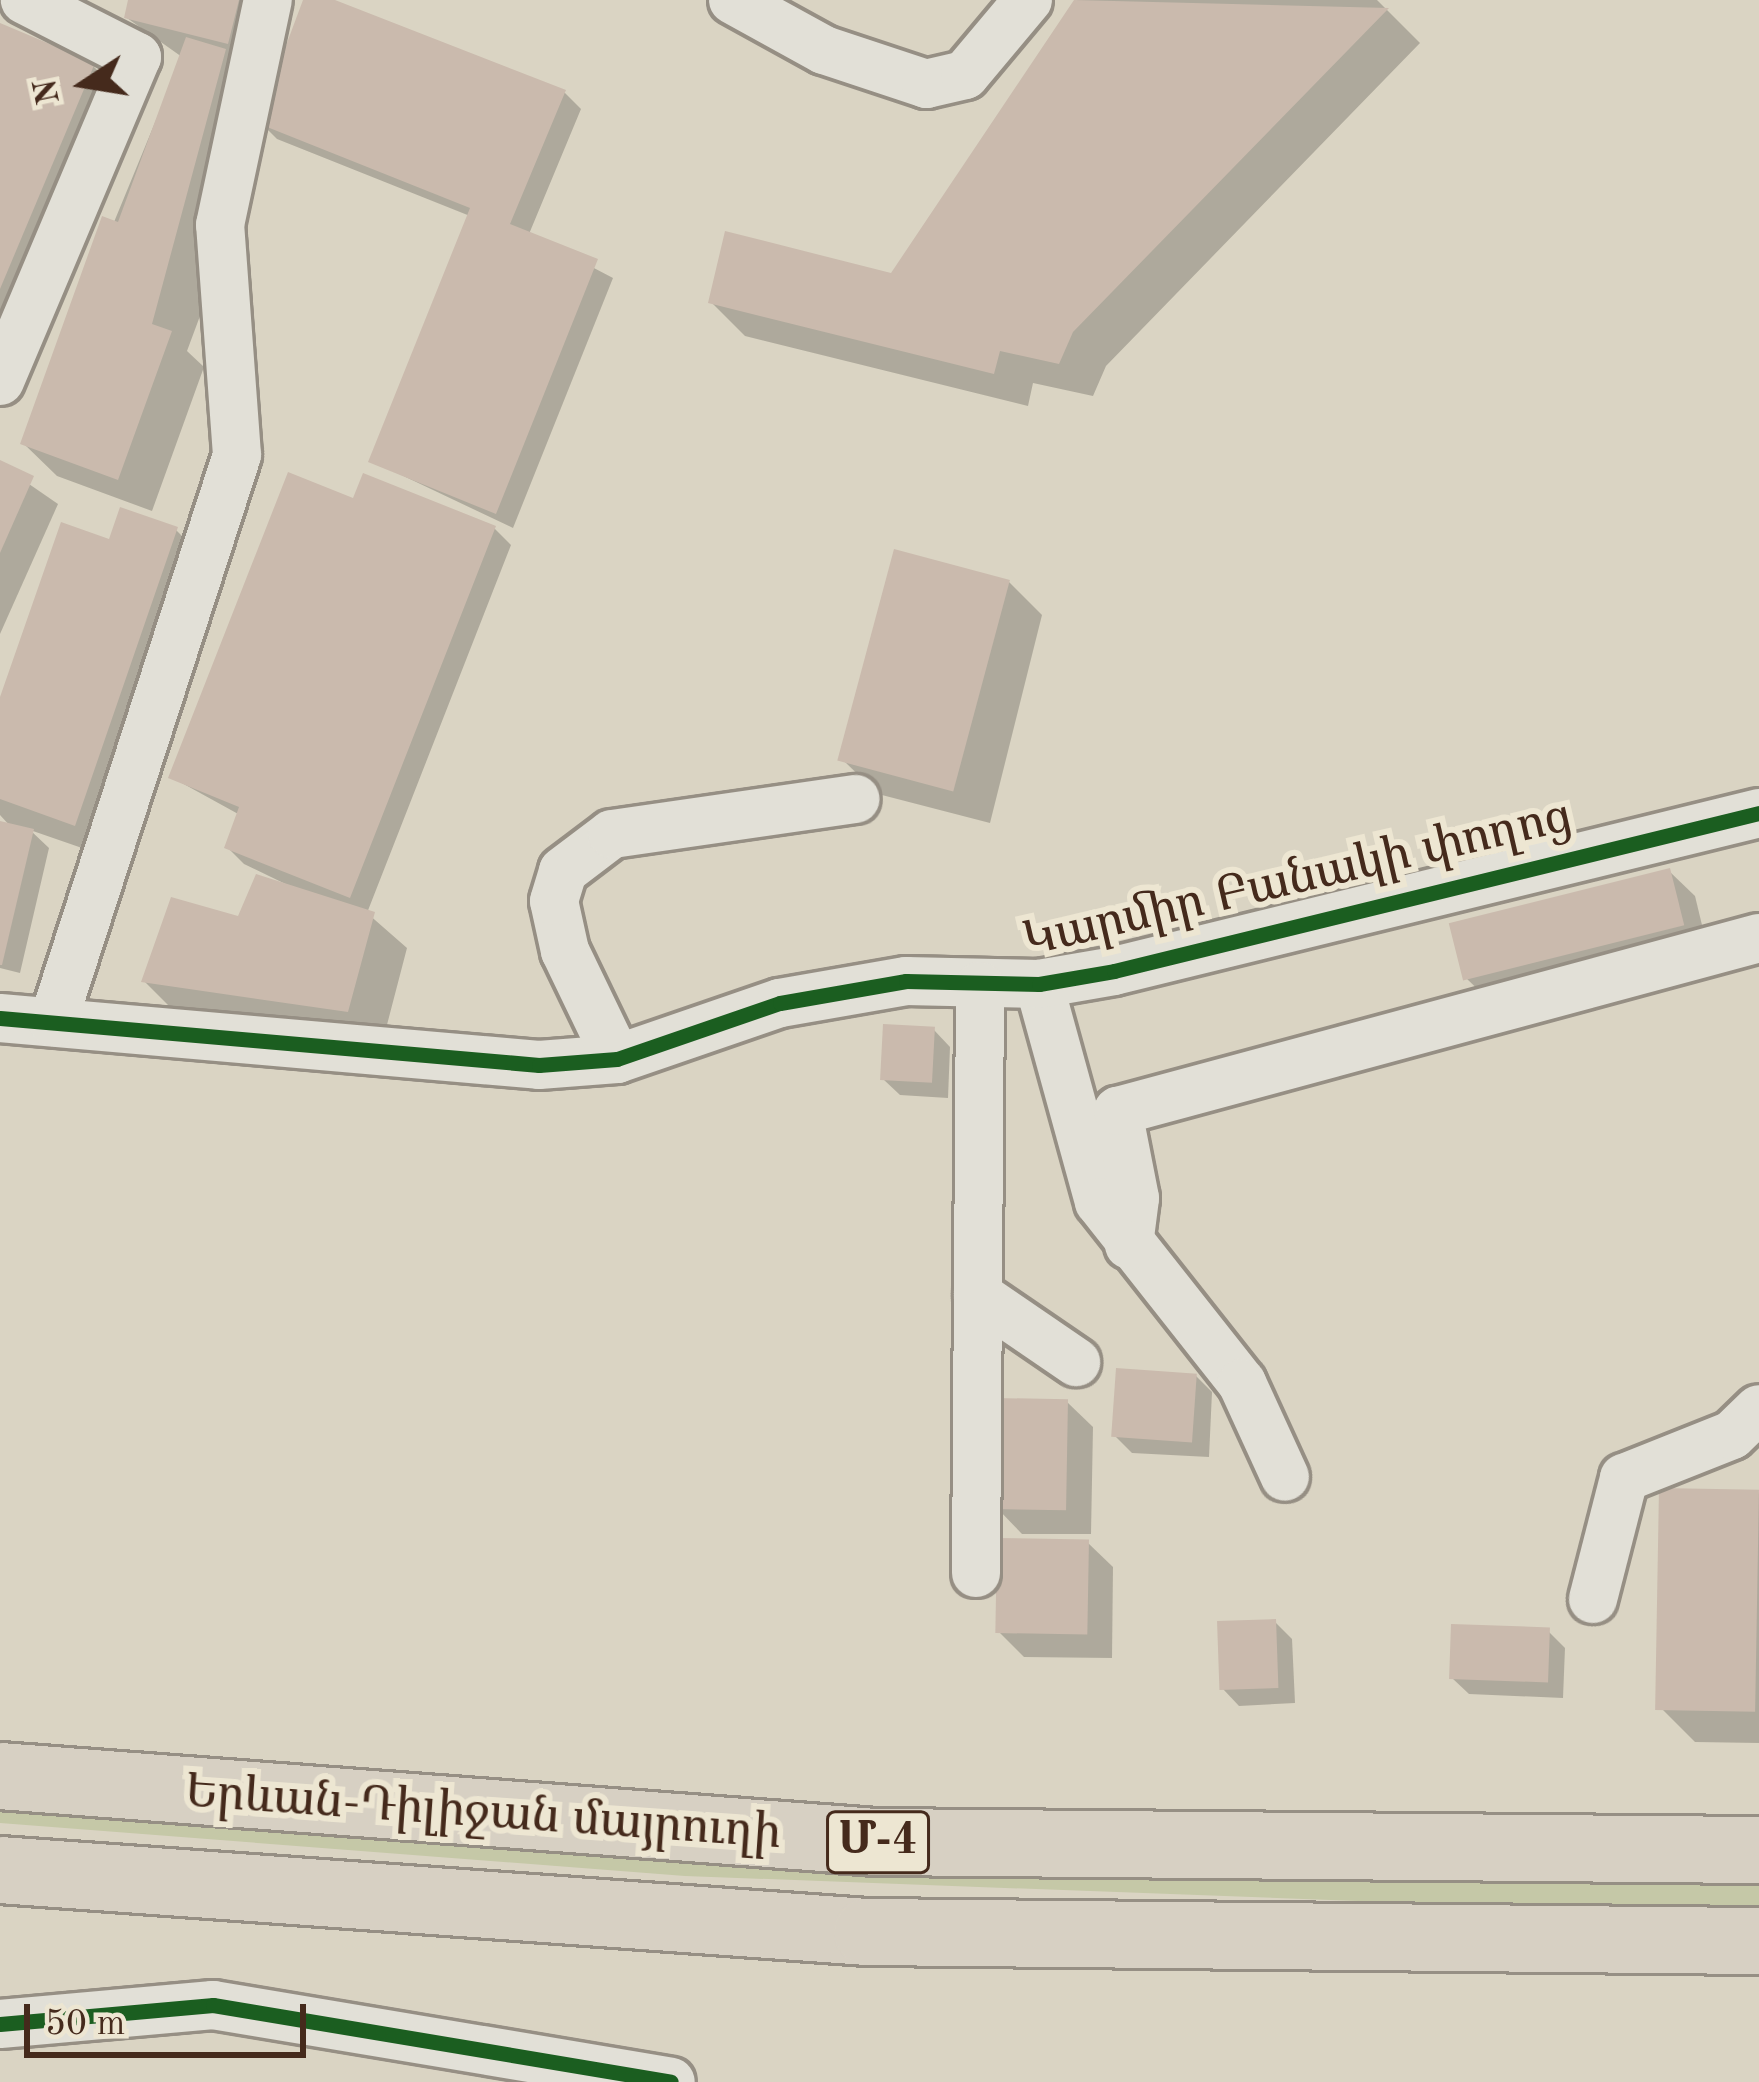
<!DOCTYPE html>
<html>
<head>
<meta charset="utf-8">
<style>
	body { margin:0 }
	#map { position:relative; width:1759px; height:2082px; overflow:hidden; background:#dad4c3; font-family:"Old Standard TT","Noto Serif Armenian",serif }
	div>[style] { position:absolute }
	.green>* { inset:0; background:#c5c8a7 }
	.shadow>* { inset:0; background:#0003 }
	.building>* { inset:0; background:#cabaad; transform-origin:0 0 }
	.roads { filter:drop-shadow(3px 0 #968f84) drop-shadow(-3px 0 #968f84) drop-shadow(0 3px #968f84) drop-shadow(0 -3px #968f84) }
	.minor>* { height:48px; margin:-24px; padding:0 24px; transform-origin:24px; border-radius:24px; background:#e2e0d7 }
	.highway>* { height:66px; margin:-33px; padding:0 33px; transform-origin:33px; border-radius:33px; background:#d7d0c3 }
	.cycleway>* { height:15px; margin:-7.5px; padding:0 7.5px; transform-origin:7.5px; border-radius:7.5px; background:#1b5e20 }
	span { translate:-50% -50%; white-space:nowrap; text-align:center; line-height:1.15; -webkit-text-stroke:12px #ede6d2; paint-order:stroke }
	.shield-label span { padding:3px 9px; background:#ede6d2; border:3px solid; border-radius:9px; -webkit-text-stroke-width:0 }
	.shield-label { font-size:45px; color:#452a1c; font-weight:700 }
	.street-label { font-size:48px; color:#452a1c }
	.north { position:absolute; left:24px; top:24px; width:120px; height:120px; -webkit-text-stroke:9px #ede6d2; paint-order:stroke; rotate:258deg; font-size:33px; font-weight:700; line-height:48px; text-align:center; color:#452a1c }
	.north::after { content:''; display:block; margin:auto; width:42px; height:54px; background:#452a1c; clip-path:polygon(50% 0,100% 100%,50% 72%,0 100%) }
	.scale { position:absolute; left:24px; top:2004px; width:282px; height:54px; box-sizing:border-box; border:6px solid #452a1c; border-top:0; padding-left:15px; font-size:36px; line-height:42px; white-space:nowrap; color:#452a1c; -webkit-text-stroke:9px #ede6d2; paint-order:stroke }
</style>
</head>
<body>
<div id="map">
	<div class="green">
		<div style="clip-path:polygon(0 1795px,1759px 1880px,1759px 1916px,685px 1876px,0 1823px)"></div>
	</div>
	<div class="shadow">
		<div style="clip-path:polygon(131px 0,280px 0,197px 265px,213px 281px,187px 351px,204px 367px,152px 511px,57px 476px,23px 443px,182px 57px,127px 18px)"></div>
		<div style="clip-path:polygon(307px 0,565px 93px,581px 109px,529px 234px,613px 278px,513px 528px,372px 461px,470px 216px,277px 139px,260px 122px)"></div>
		<div style="clip-path:polygon(1077px 0,1377px 0,1420px 43px,1106px 366px,1093px 396px,1033px 383px,1028px 406px,745px 336px,711px 302px,892px 276px)"></div>
		<div style="clip-path:polygon(0 26px,93px 66px,127px 99px,0 382px)"></div>
		<div style="clip-path:polygon(0 464px,58px 504px,0 634px)"></div>
		<div style="clip-path:polygon(354px 502px,494px 528px,511px 545px,367px 913px,407px 948px,382px 1044px,177px 1014px,144px 981px,304px 893px,244px 864px,227px 847px,240px 815px,171px 777px)"></div>
		<div style="clip-path:polygon(176px 530px,210px 564px,108px 857px,30px 830px,49px 848px,20px 973px,0 968px,0 824px,11px 827px,0 815px,0 707px,111px 543px)"></div>
		<div style="clip-path:polygon(1008px 581px,1042px 615px,990px 823px,878px 794px,844px 761px)"></div>
		<div style="clip-path:polygon(1669px 871px,1695px 896px,1708px 950px,1492px 1003px,1466px 978px)"></div>
		<div style="clip-path:polygon(934px 1030px,950px 1047px,948px 1098px,900px 1095px,883px 1079px)"></div>
		<div style="clip-path:polygon(1196px 1376px,1212px 1392px,1209px 1457px,1132px 1453px,1115px 1436px)"></div>
		<div style="clip-path:polygon(1067px 1402px,1093px 1427px,1091px 1534px,1022px 1534px,997px 1508px)"></div>
		<div style="clip-path:polygon(1759px 1492px,1759px 1743px,1695px 1742px,1661px 1708px)"></div>
		<div style="clip-path:polygon(1087px 1542px,1113px 1567px,1112px 1658px,1024px 1657px,999px 1632px)"></div>
		<div style="clip-path:polygon(1275px 1622px,1292px 1639px,1295px 1703px,1239px 1706px,1223px 1689px)"></div>
		<div style="clip-path:polygon(1548px 1631px,1565px 1648px,1563px 1698px,1469px 1694px,1452px 1678px)"></div>
	</div>
	<div class="building">
		<div style="clip-path:polygon(128px 0,239px 0,228px 44px,124px 18px)"></div>
		<div style="clip-path:polygon(303px 0,335px 0,566px 90px,510px 224px,598px 259px,496px 514px,368px 462px,470px 208px,257px 123px)"></div>
		<div style="clip-path:polygon(1074px 0,1389px 8px,1073px 332px,1059px 364px,1000px 351px,994px 374px,708px 303px,725px 231px,891px 273px)"></div>
		<div style="clip-path:polygon(0 23px,95px 63px,0 289px)"></div>
		<div style="clip-path:polygon(186px 37px,226px 49px,152px 324px,172px 331px,118px 480px,20px 444px,102px 216px,118px 222px)"></div>
		<div style="clip-path:polygon(0 460px,34px 476px,0 553px)"></div>
		<div style="clip-path:polygon(288px 472px,353px 498px,363px 473px,496px 526px,350px 898px,224px 848px,239px 807px,168px 778px)"></div>
		<div style="clip-path:polygon(120px 507px,178px 527px,75px 826px,0 799px,0 697px,61px 522px,109px 539px)"></div>
		<div style="left:894px;top:549px;width:120px;height:219px;rotate:15deg"></div>
		<div style="clip-path:polygon(0 821px,34px 829px,2px 965px,0 965px)"></div>
		<div style="left:1670px;top:868px;width:59px;height:228px;rotate:76deg"></div>
		<div style="clip-path:polygon(256px 874px,375px 912px,348px 1012px,141px 982px,171px 897px,238px 916px)"></div>
		<div style="left:883px;top:1024px;width:52px;height:56px;rotate:3deg"></div>
		<div style="left:1116px;top:1368px;width:81px;height:69px;rotate:4deg"></div>
		<div style="left:995px;top:1398px;width:73px;height:111px;rotate:1deg"></div>
		<div style="left:1659px;top:1488px;width:100px;height:222px;rotate:1deg"></div>
		<div style="left:997px;top:1538px;width:92px;height:95px;rotate:1deg"></div>
		<div style="left:1276px;top:1619px;width:69px;height:59px;rotate:88deg"></div>
		<div style="left:1451px;top:1624px;width:99px;height:55px;rotate:2deg"></div>
	</div>
	<div class="roads">
		<div class="minor">
			<div style="left:733px;top:0;width:104px;rotate:28.8deg"></div>
			<div style="left:824px;top:50px;width:108px;rotate:18.4deg"></div>
			<div style="left:926px;top:84px;width:40px;rotate:-13deg"></div>
			<div style="left:965px;top:75px;width:98px;rotate:-50deg"></div>
			<div style="left:0;top:381px;width:352px;rotate:-67.1deg"></div>
			<div style="left:137px;top:57px;width:126px;rotate:-153deg"></div>
			<div style="left:1039px;top:984px;width:226px;rotate:74.6deg"></div>
			<div style="left:1099px;top:1202px;width:231px;rotate:51.7deg"></div>
			<div style="left:1242px;top:1383px;width:103px;rotate:65.4deg"></div>
			<div style="left:0;top:1018px;width:541px;rotate:4.98deg"></div>
			<div style="left:539px;top:1065px;width:78px;rotate:-4.4deg"></div>
			<div style="left:617px;top:1059px;width:172px;rotate:-19deg"></div>
			<div style="left:780px;top:1003px;width:128px;rotate:-9.9deg"></div>
			<div style="left:906px;top:981px;width:133px;rotate:1.3deg"></div>
			<div style="left:1039px;top:984px;width:76px;rotate:-9.8deg"></div>
			<div style="left:1114px;top:971px;width:664px;rotate:-13.76deg"></div>
			<div style="left:53px;top:1022px;width:596px;rotate:-72.02deg"></div>
			<div style="left:237px;top:455px;width:231px;rotate:-94.2deg"></div>
			<div style="left:220px;top:225px;width:230px;rotate:-78deg"></div>
			<div style="left:617px;top:1059px;width:120px;rotate:-115.7deg"></div>
			<div style="left:565px;top:951px;width:51px;rotate:-102.4deg"></div>
			<div style="left:554px;top:901px;width:31px;rotate:-73deg"></div>
			<div style="left:563px;top:871px;width:61px;rotate:-37.1deg"></div>
			<div style="left:612px;top:834px;width:246px;rotate:-8.2deg"></div>
			<div style="left:1129px;top:1245px;width:47px;rotate:-82.7deg"></div>
			<div style="left:1135px;top:1198px;width:89px;rotate:-101.1deg"></div>
			<div style="left:1118px;top:1111px;width:664px;rotate:-15.1deg"></div>
			<div style="left:978px;top:1295px;width:119px;rotate:34.4deg"></div>
			<div style="left:976px;top:1573px;width:587px;rotate:-89.61deg"></div>
			<div style="left:1593px;top:1599px;width:125px;rotate:-75.6deg"></div>
			<div style="left:1624px;top:1478px;width:116px;rotate:-21.7deg"></div>
			<div style="left:1732px;top:1435px;width:37px;rotate:-44deg"></div>
			<div style="left:0;top:2024px;width:214px;rotate:-5.1deg"></div>
			<div style="left:213px;top:2005px;width:464px;rotate:9.5deg"></div>
		</div>
		<div class="highway">
			<div style="left:0;top:1776px;width:878px;rotate:4.31deg"></div>
			<div style="left:876px;top:1842px;width:883px;rotate:0.52deg"></div>
			<div style="left:0;top:1870px;width:869px;rotate:4.09deg"></div>
			<div style="left:867px;top:1932px;width:892px;rotate:0.58deg"></div>
		</div>
	</div>
	<div class="cycleway">
		<div style="left:0;top:1018px;width:541px;rotate:4.98deg"></div>
		<div style="left:539px;top:1065px;width:78px;rotate:-4.4deg"></div>
		<div style="left:617px;top:1059px;width:172px;rotate:-19deg"></div>
		<div style="left:780px;top:1003px;width:128px;rotate:-9.9deg"></div>
		<div style="left:906px;top:981px;width:133px;rotate:1.3deg"></div>
		<div style="left:1039px;top:984px;width:76px;rotate:-9.8deg"></div>
		<div style="left:1114px;top:971px;width:664px;rotate:-13.76deg"></div>
		<div style="left:0;top:2024px;width:214px;rotate:-5.1deg"></div>
		<div style="left:213px;top:2005px;width:464px;rotate:9.5deg"></div>
	</div>
	<div class="shield-label">
		<span style="left:878px;top:1842px">Մ-4</span>
	</div>
	<div class="street-label">
		<span style="left:1298px;top:880px;rotate:-13deg">Կարմիր Բանակի փողոց</span>
		<span style="left:483px;top:1814px;rotate:4deg">Երևան-Դիլիջան մայրուղի</span>
	</div>
	<div class="north">N</div>
	<div class="scale">50 m</div>
</div>
</body>
</html>
